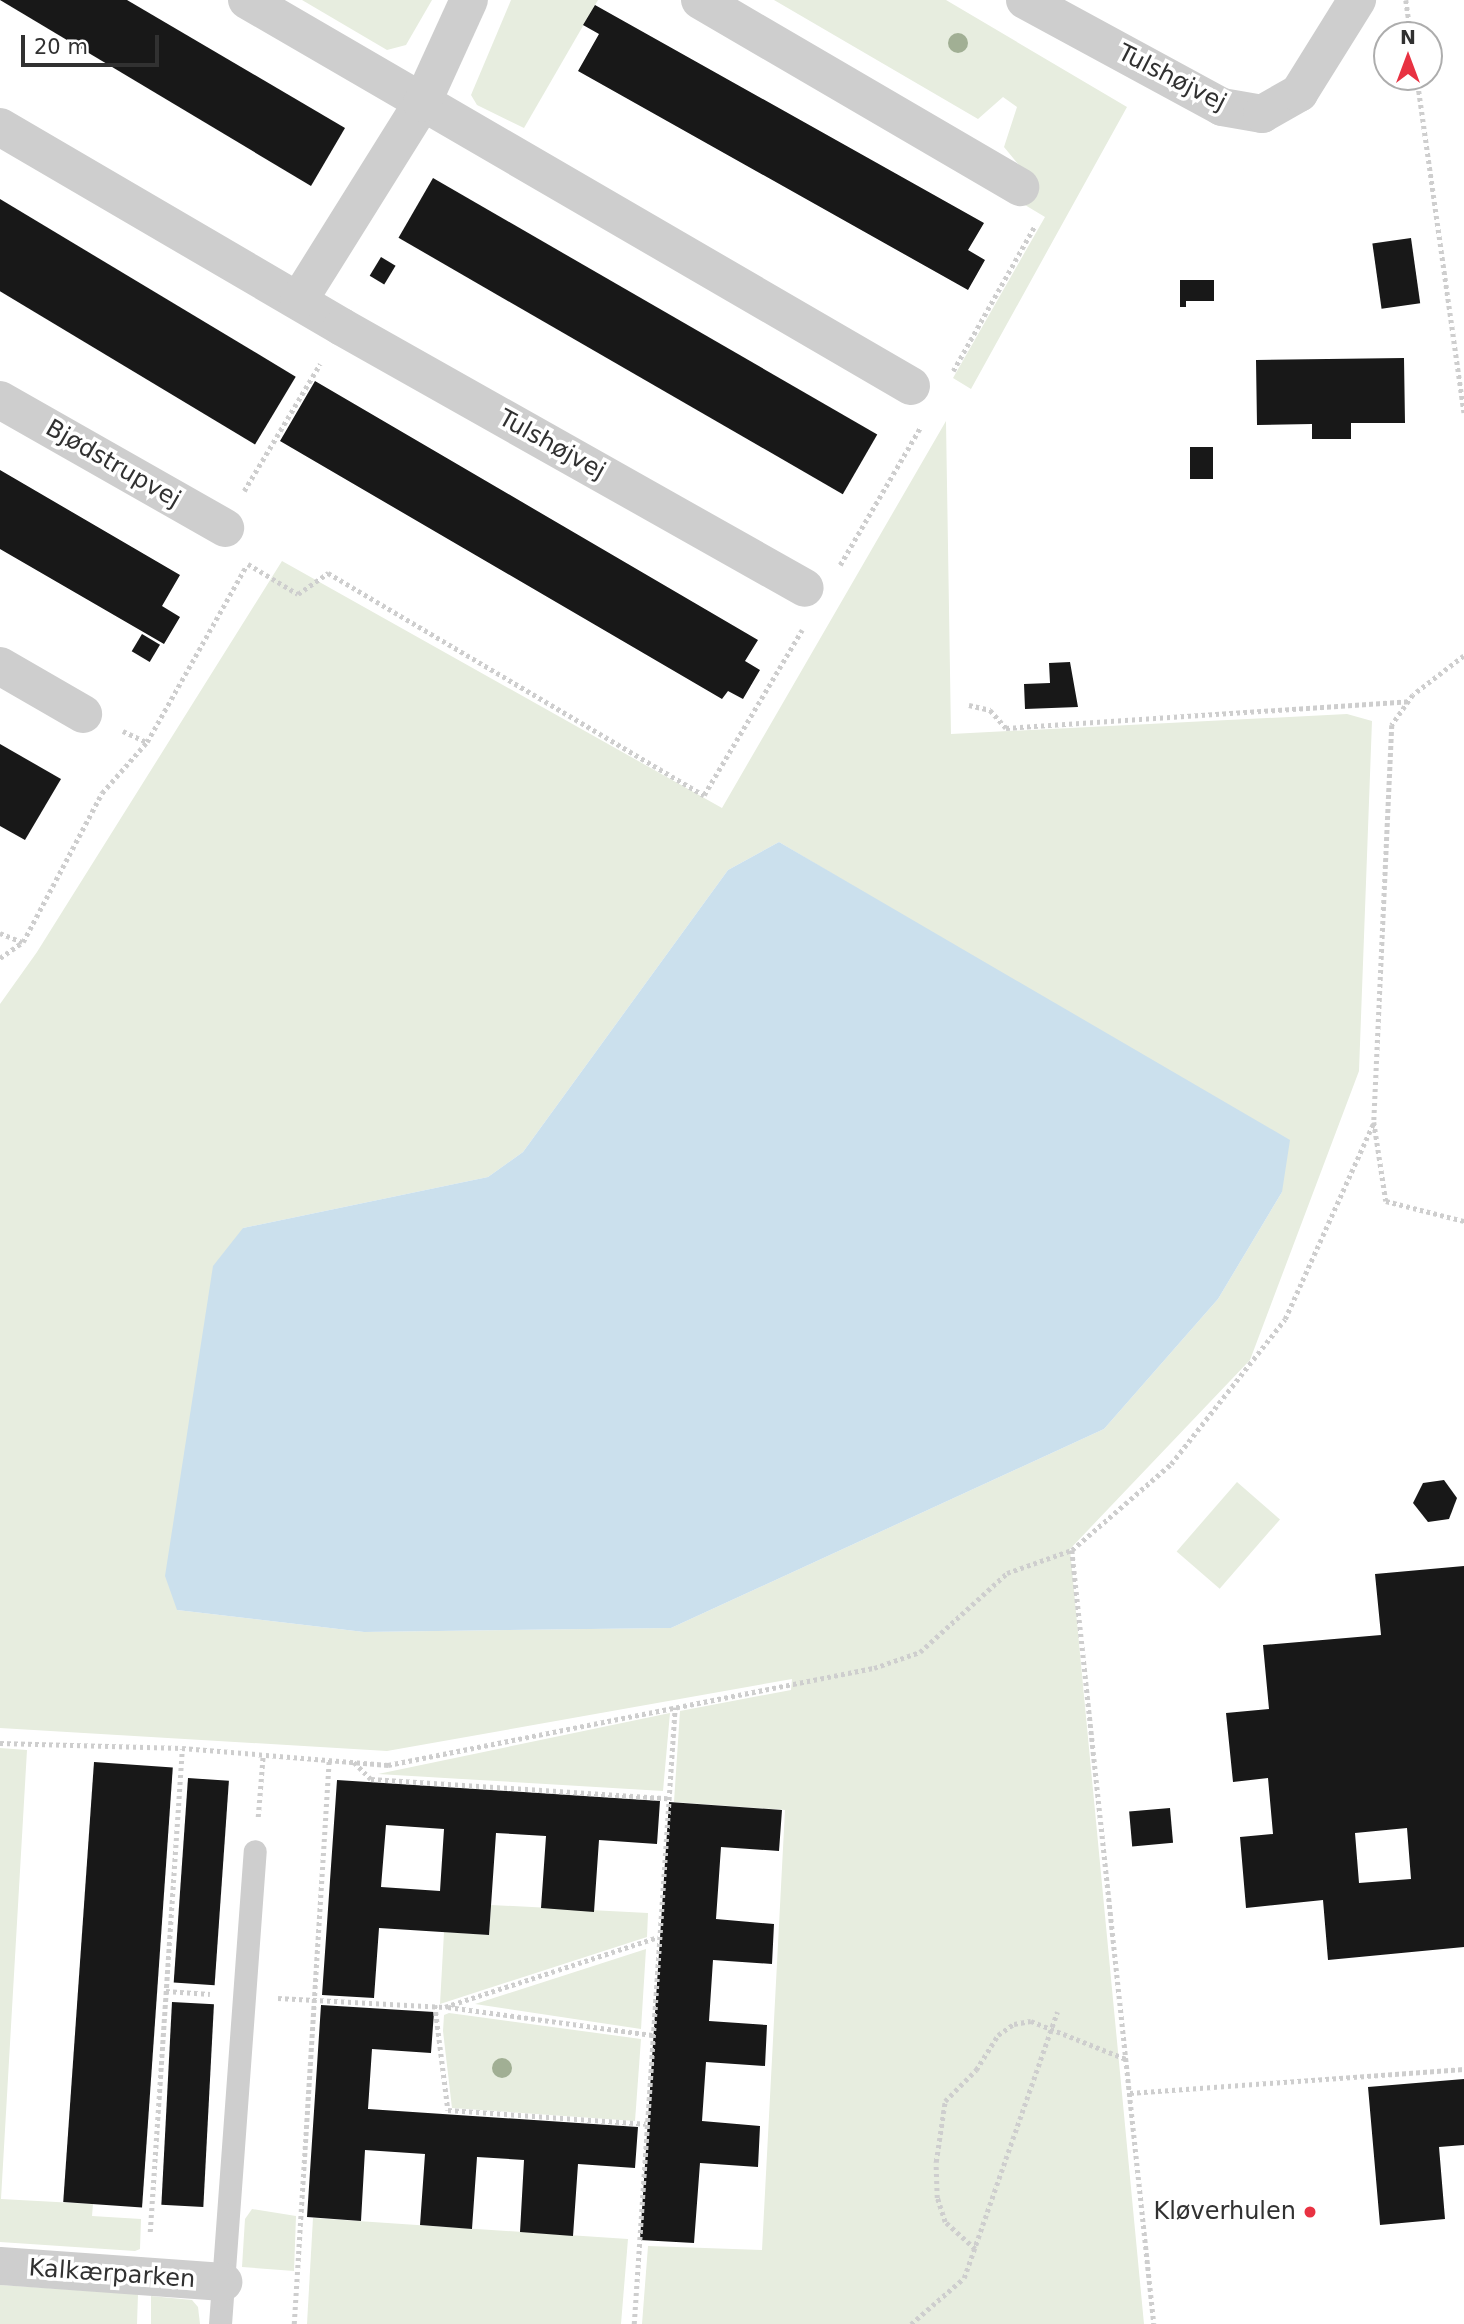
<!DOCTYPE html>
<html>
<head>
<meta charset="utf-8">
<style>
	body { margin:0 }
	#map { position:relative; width:1464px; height:2324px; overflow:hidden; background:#fff; font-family:"DejaVu Sans",sans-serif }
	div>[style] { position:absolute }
	.green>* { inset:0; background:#e7eddf; transform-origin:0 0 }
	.water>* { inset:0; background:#cbe0ed }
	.building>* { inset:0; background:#181818; transform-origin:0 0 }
	.path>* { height:4.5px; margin-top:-2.25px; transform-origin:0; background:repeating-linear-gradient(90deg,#cecece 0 3.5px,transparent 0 7px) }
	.lane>* { height:23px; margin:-11.5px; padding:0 11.5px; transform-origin:11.5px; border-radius:11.5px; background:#cecece }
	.street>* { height:38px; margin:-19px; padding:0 19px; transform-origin:19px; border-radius:19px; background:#cecece }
	.trees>* { width:20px; height:20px; margin:-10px; border-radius:50%; background:#a1af94 }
	.dots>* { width:19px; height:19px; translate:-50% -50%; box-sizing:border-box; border:4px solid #fff; border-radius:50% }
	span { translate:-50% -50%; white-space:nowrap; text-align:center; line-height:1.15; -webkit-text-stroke:7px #fff; paint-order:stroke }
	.street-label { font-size:24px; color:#313131 }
	.poi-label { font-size:24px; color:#313131 }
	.right { translate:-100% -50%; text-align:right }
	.north { position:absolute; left:1373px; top:21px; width:70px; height:70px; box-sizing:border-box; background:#fff; border:2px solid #adadad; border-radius:50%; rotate:0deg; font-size:19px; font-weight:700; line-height:28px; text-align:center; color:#313131 }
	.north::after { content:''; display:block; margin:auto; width:24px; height:32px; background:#e83242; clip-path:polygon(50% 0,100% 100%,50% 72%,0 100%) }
	.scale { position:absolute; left:21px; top:35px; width:138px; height:32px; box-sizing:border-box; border:4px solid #313131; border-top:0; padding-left:9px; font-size:21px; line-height:24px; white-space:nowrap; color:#313131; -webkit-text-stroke:5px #fff; paint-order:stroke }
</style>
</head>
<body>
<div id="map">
	<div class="green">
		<div style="clip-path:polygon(302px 0,432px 0,406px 45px,387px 50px)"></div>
		<div style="clip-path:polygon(511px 0,598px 0,524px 128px,477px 105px,471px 95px)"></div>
		<div style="clip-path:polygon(774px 0,946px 0,1127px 107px,971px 389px,953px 378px,1045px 217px,1020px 202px,1033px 182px,1004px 147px,1017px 107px,1003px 97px,978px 119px)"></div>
		<div style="clip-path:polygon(evenodd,946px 421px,951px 734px,1347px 714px,1372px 721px,1359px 1071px,1250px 1360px,1070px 1549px,1144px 2324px,642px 2324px,648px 2246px,762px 2250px,785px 1810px,674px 1802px,680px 1711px,791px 1690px,792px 1679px,387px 1751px,0 1728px,0 1004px,37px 952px,282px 561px,722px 808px,946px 421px,779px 842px,1016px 983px,1282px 1192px,1218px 1299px,1104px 1429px,671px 1628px,364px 1632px,177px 1610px,243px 1228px,488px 1177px,523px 1152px,728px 870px,779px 842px)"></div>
		<div style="left:1237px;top:1482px;width:57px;height:92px;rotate:41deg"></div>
		<div style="clip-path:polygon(670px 1713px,663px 1791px,378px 1774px)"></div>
		<div style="clip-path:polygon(0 1748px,27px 1750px,1px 2199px,93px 2204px,92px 2216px,141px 2219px,140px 2249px,135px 2251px,0 2242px)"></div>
		<div style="clip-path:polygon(491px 1905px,648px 1913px,647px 1937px,440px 2004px,444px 1932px,489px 1935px)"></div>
		<div style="clip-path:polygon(646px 1949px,641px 2029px,475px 2004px)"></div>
		<div style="clip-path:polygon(449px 2013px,641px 2039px,635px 2121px,452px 2108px,443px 2031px,444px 2015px)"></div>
		<div style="clip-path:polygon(252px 2209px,296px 2216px,294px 2271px,242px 2267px,245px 2219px)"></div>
		<div style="clip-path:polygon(313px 2218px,628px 2239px,621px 2324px,307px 2324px)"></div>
		<div style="clip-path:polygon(0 2285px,138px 2294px,137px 2324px,0 2324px)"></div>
		<div style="clip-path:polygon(151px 2296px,192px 2300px,198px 2307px,200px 2324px,151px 2324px)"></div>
	</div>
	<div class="water">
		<div style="clip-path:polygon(779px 842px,1290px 1140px,1282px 1192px,1218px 1299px,1104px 1429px,671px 1628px,364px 1632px,177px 1610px,165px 1576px,213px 1266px,243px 1228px,488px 1177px,523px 1152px,728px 870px)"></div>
	</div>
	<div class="building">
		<div style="clip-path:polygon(0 0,127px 0,345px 128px,311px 186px)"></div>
		<div style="clip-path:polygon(595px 5px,984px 223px,968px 250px,985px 260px,968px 290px,578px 71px,599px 34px,583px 25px)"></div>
		<div style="left:433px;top:178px;width:513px;height:69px;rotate:30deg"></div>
		<div style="left:0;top:199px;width:345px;height:79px;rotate:31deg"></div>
		<div style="left:1411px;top:238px;width:66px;height:39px;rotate:82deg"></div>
		<div style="left:381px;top:257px;width:17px;height:22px;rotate:31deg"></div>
		<div style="clip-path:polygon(1180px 280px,1214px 280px,1214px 301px,1186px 301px,1186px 307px,1180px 307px)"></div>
		<div style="clip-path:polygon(1404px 358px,1405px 423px,1351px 423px,1351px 439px,1312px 439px,1312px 424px,1257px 425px,1256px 360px)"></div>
		<div style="clip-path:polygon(315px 381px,758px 640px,745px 661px,760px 670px,743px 699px,728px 691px,722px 699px,280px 441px)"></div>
		<div style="left:1190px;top:447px;width:23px;height:32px"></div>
		<div style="clip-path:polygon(0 470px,180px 575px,162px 606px,180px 617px,164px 644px,0 549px)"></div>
		<div style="left:142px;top:634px;width:21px;height:20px;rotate:31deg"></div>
		<div style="clip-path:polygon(1070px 662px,1078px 707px,1025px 709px,1024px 684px,1050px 683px,1049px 663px)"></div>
		<div style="clip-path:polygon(0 744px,61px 779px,25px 840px,0 826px)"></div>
		<div style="clip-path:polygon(1444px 1480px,1457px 1498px,1449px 1519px,1428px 1522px,1413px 1503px,1423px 1483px)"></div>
		<div style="clip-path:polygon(evenodd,1464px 1566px,1464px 1947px,1328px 1960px,1323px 1900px,1246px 1908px,1240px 1837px,1273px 1834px,1268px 1778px,1233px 1782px,1226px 1713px,1269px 1709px,1263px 1645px,1381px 1635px,1375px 1574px,1464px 1566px,1407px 1828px,1411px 1879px,1359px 1883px,1355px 1833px,1407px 1828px)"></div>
		<div style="left:94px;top:1762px;width:79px;height:441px;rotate:4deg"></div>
		<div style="left:188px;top:1778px;width:41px;height:205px;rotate:4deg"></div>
		<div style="clip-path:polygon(evenodd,337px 1780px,660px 1801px,657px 1844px,599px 1840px,594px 1912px,541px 1908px,546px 1836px,496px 1833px,489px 1935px,379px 1928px,374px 1998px,322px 1995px,337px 1780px,386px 1825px,444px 1829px,440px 1891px,381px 1887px,386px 1825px)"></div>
		<div style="clip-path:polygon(669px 1802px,782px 1810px,779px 1851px,721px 1847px,716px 1919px,774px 1924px,772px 1964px,713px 1960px,709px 2021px,767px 2025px,765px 2066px,706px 2062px,702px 2121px,760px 2126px,758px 2167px,700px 2163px,694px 2243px,640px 2240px)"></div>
		<div style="left:1170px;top:1808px;width:35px;height:41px;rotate:85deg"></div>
		<div style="left:172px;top:2002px;width:42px;height:203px;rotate:3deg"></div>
		<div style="clip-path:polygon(321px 2005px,434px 2012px,431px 2053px,372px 2049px,368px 2109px,638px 2127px,635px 2168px,578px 2164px,573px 2236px,520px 2232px,524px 2160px,477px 2157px,472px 2229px,420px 2225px,425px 2154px,365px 2150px,361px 2221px,307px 2217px)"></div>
		<div style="clip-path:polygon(1464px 2079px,1464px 2145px,1439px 2147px,1445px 2219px,1380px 2225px,1368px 2087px)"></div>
	</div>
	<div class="path">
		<div style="left:1406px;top:0;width:35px;rotate:82deg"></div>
		<div style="left:1417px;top:77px;width:339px;rotate:82deg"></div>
		<div style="left:953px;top:371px;width:165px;rotate:-60.6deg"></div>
		<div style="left:244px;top:491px;width:148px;rotate:-59.1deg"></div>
		<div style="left:248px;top:564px;width:58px;rotate:31deg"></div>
		<div style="left:298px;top:594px;width:37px;rotate:-35deg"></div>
		<div style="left:328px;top:573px;width:437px;rotate:30.6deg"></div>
		<div style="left:704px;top:795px;width:192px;rotate:-59.3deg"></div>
		<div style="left:840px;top:565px;width:159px;rotate:-59.7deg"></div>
		<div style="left:1464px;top:656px;width:64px;rotate:142.6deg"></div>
		<div style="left:1413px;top:695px;width:37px;rotate:125deg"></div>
		<div style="left:1392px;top:725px;width:397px;rotate:92.6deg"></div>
		<div style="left:1374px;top:1122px;width:80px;rotate:81.4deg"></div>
		<div style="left:1386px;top:1201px;width:81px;rotate:14.4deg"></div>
		<div style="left:969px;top:705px;width:22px;rotate:13deg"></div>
		<div style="left:990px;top:710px;width:24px;rotate:48deg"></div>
		<div style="left:1006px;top:728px;width:404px;rotate:-3.8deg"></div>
		<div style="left:123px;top:731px;width:26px;rotate:25deg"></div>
		<div style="left:0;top:933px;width:24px;rotate:22deg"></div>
		<div style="left:0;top:958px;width:28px;rotate:-35deg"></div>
		<div style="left:23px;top:942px;width:169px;rotate:-62.1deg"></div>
		<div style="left:102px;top:793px;width:68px;rotate:-48.6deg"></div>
		<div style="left:147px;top:742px;width:202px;rotate:-60.6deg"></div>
		<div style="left:1072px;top:1550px;width:778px;rotate:83.95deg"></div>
		<div style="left:0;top:1743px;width:182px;rotate:1.6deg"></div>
		<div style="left:182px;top:1748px;width:207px;rotate:4.7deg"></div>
		<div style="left:388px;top:1765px;width:496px;rotate:-11.3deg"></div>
		<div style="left:874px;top:1668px;width:49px;rotate:-19.2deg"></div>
		<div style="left:920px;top:1652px;width:118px;rotate:-42.2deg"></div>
		<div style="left:1007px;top:1573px;width:69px;rotate:-19.5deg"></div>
		<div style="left:1072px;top:1550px;width:131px;rotate:-41deg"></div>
		<div style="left:1171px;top:1464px;width:184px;rotate:-51.8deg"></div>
		<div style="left:1285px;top:1319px;width:216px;rotate:-65.7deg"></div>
		<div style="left:354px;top:1762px;width:24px;rotate:45deg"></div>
		<div style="left:371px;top:1779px;width:297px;rotate:3.7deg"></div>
		<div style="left:258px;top:1817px;width:62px;rotate:-85.4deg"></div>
		<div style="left:166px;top:1991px;width:44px;rotate:3.9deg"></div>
		<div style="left:278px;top:1998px;width:167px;rotate:3.1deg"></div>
		<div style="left:445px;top:2007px;width:224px;rotate:-18.2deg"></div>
		<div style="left:435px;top:2005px;width:106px;rotate:82.9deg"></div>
		<div style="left:448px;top:2110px;width:198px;rotate:4deg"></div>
		<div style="left:448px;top:2007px;width:206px;rotate:7.8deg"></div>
		<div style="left:1130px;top:2093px;width:335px;rotate:-4.1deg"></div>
		<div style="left:150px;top:2232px;width:484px;rotate:-86.2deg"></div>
		<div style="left:975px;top:2249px;width:40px;rotate:-138deg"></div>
		<div style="left:945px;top:2222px;width:25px;rotate:-108deg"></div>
		<div style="left:937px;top:2198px;width:36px;rotate:-92deg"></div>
		<div style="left:936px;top:2162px;width:62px;rotate:-81.6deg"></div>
		<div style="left:945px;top:2101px;width:44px;rotate:-45deg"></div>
		<div style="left:976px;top:2070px;width:41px;rotate:-57.8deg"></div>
		<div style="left:998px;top:2035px;width:19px;rotate:-35deg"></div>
		<div style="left:1014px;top:2024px;width:17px;rotate:-10deg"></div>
		<div style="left:1031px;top:2021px;width:102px;rotate:21.8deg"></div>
		<div style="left:294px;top:2324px;width:565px;rotate:-86.45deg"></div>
		<div style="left:634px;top:2324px;width:618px;rotate:-86.2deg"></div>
		<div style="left:911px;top:2324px;width:70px;rotate:-41deg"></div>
		<div style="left:964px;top:2278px;width:282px;rotate:-70.7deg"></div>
	</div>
	<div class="lane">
		<div style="left:220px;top:2324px;width:474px;rotate:-85.8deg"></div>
	</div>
	<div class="street">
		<div style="left:247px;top:0;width:768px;rotate:30.17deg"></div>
		<div style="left:700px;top:0;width:371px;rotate:30.3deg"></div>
		<div style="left:1025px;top:0;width:224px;rotate:28.5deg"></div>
		<div style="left:1222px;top:107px;width:41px;rotate:9.9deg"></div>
		<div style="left:1262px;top:114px;width:43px;rotate:-29.6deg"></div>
		<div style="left:1299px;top:93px;width:110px;rotate:-58.1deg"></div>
		<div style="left:0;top:127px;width:396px;rotate:30.3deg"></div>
		<div style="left:342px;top:327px;width:531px;rotate:29.41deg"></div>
		<div style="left:299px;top:300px;width:232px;rotate:-58deg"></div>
		<div style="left:422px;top:103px;width:113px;rotate:-65.5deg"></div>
		<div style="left:0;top:400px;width:259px;rotate:29.6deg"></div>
		<div style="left:0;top:666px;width:96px;rotate:30deg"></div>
		<div style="left:0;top:2266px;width:224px;rotate:4.1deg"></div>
	</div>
	<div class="trees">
		<div style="left:958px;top:43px"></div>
		<div style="left:502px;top:2068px"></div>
	</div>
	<div class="dots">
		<div style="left:1310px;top:2212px;background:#e83242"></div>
	</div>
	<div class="street-label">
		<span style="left:1172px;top:78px;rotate:27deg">Tulshøjvej</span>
		<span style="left:552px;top:445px;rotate:29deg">Tulshøjvej</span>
		<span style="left:113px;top:464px;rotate:30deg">Bjødstrupvej</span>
		<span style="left:112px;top:2274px;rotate:4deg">Kalkærparken</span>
	</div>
	<div class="poi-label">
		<span class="right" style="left:1296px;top:2212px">Kløverhulen</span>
	</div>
	<div class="north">N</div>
	<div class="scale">20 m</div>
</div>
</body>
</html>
